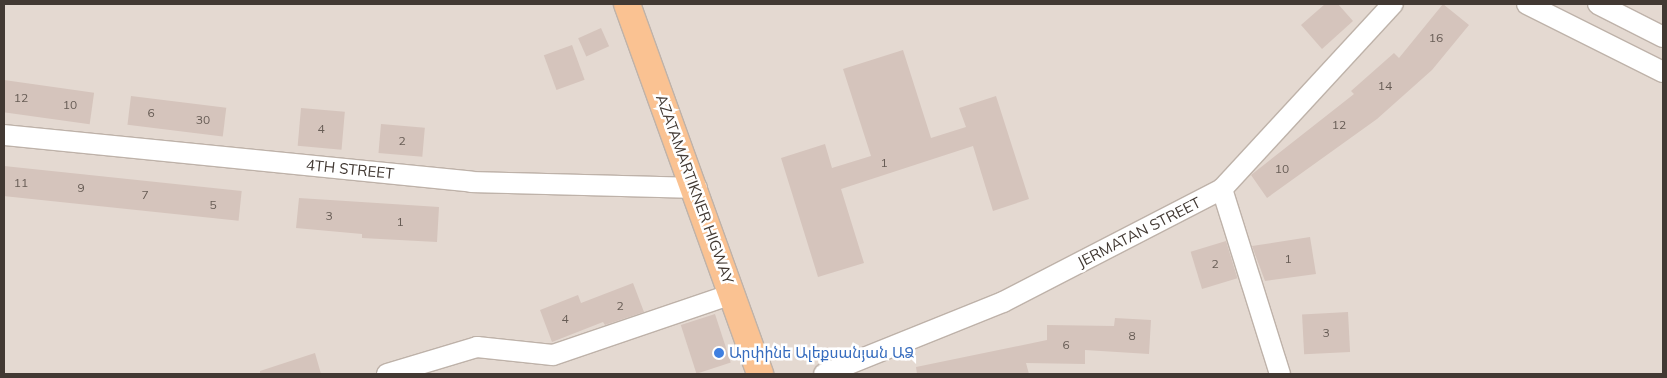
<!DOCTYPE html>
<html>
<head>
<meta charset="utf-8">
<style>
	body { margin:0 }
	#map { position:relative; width:1667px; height:378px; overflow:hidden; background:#f1e9e3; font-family:Mulish,"Noto Sans Armenian",sans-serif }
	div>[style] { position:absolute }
	.residential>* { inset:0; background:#e4d9d1; transform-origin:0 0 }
	.building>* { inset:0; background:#d5c4bc; transform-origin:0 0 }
	.roads { filter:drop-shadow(1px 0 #beb2a9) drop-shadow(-1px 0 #beb2a9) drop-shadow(0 1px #beb2a9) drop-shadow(0 -1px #beb2a9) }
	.minor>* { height:20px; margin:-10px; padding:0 10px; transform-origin:10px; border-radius:10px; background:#fff }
	.major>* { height:26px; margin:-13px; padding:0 13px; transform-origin:13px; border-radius:13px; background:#fac292 }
	.dots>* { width:14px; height:14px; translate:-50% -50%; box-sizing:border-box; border:2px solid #fff; border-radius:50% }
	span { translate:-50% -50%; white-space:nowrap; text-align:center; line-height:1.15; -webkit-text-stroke:5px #fff; paint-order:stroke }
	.number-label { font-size:12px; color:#675c55 }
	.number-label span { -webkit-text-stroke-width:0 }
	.street-label { font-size:15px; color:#423933 }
	.shop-label { font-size:15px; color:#366cbe }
	.left { translate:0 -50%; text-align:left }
	.frame { position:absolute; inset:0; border:5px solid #423933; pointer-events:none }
</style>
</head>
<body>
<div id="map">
	<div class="residential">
		<div style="left:4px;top:4px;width:1659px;height:370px"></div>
	</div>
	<div class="building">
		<div style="clip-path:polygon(1325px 4px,1338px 4px,1353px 21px,1322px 49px,1301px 25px)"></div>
		<div style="clip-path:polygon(1443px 4px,1469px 25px,1432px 70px,1377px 119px,1267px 198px,1251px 175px,1354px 94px,1351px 91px,1394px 53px,1399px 58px)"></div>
		<div style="left:601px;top:28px;width:20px;height:25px;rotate:66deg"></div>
		<div style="left:572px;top:45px;width:37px;height:30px;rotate:70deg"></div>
		<div style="clip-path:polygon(903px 50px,931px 138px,966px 127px,959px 108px,996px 96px,1029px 199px,993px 211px,973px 146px,841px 189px,864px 263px,818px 277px,781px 158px,825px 144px,832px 168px,871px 156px,843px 69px)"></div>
		<div style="left:4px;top:80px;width:91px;height:32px;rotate:8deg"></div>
		<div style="left:131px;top:96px;width:96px;height:29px;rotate:7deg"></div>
		<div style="left:301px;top:108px;width:44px;height:38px;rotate:5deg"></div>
		<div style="left:381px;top:124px;width:44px;height:29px;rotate:5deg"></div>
		<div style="left:4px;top:166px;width:239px;height:30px;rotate:6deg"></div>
		<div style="clip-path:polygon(299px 198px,439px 207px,437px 242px,362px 238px,362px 234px,296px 228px)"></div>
		<div style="clip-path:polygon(1310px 237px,1316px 274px,1265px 281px,1252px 246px)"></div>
		<div style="left:1226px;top:241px;width:39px;height:37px;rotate:73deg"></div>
		<div style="clip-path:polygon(633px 283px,644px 312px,605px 325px,603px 322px,552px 342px,540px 310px,578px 295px,581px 303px)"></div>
		<div style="left:1348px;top:312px;width:40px;height:46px;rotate:87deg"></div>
		<div style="left:715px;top:314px;width:51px;height:36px;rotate:72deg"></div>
		<div style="clip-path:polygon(1115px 318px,1151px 320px,1149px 354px,1085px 350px,1085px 364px,1026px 363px,1029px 374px,917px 374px,916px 367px,1047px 340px,1047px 325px,1114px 326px)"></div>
		<div style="clip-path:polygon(315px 353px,321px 374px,260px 374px,260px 371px)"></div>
	</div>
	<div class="roads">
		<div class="minor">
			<div style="left:1527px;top:4px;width:152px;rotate:26.6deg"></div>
			<div style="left:1598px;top:4px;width:73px;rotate:26.9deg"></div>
			<div style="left:4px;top:135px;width:469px;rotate:5.7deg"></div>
			<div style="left:471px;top:182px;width:226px;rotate:1.5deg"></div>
			<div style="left:1222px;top:189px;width:194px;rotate:72.6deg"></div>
			<div style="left:387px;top:374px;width:94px;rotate:-16.7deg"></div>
			<div style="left:477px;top:347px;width:76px;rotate:6deg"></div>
			<div style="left:553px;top:355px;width:189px;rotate:-18.8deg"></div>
			<div style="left:824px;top:374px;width:193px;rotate:-21.9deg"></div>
			<div style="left:1003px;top:302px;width:246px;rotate:-27.3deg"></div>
			<div style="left:1222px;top:189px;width:252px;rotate:-47.3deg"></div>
		</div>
		<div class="major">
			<div style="left:627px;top:4px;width:393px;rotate:70.2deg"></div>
		</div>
	</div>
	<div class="dots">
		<div style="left:719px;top:353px;background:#3f7fe0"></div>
	</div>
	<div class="number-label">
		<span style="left:1436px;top:38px">16</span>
		<span style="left:1385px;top:86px">14</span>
		<span style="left:21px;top:98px">12</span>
		<span style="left:70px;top:105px">10</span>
		<span style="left:151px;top:113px">6</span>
		<span style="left:203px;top:120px">30</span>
		<span style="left:1339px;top:125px">12</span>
		<span style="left:321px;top:129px">4</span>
		<span style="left:402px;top:141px">2</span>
		<span style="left:884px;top:163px">1</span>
		<span style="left:1282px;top:169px">10</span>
		<span style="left:21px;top:183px">11</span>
		<span style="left:81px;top:188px">9</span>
		<span style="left:145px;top:195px">7</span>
		<span style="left:213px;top:205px">5</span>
		<span style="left:329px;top:216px">3</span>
		<span style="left:400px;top:222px">1</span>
		<span style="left:1288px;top:259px">1</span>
		<span style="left:1215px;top:264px">2</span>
		<span style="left:620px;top:306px">2</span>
		<span style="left:565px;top:319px">4</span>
		<span style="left:1326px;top:333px">3</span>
		<span style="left:1132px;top:336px">8</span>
		<span style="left:1066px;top:345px">6</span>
	</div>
	<div class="street-label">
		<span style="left:350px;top:169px;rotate:6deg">4TH STREET</span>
		<span style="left:695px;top:189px;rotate:70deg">AZATAMARTIKNER HIGWAY</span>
		<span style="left:1139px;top:232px;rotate:-27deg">JERMATAN STREET</span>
	</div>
	<div class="shop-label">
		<span class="left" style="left:729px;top:353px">Արփինե Ալեքսանյան ԱՁ</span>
	</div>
	<div class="frame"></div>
</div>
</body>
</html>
